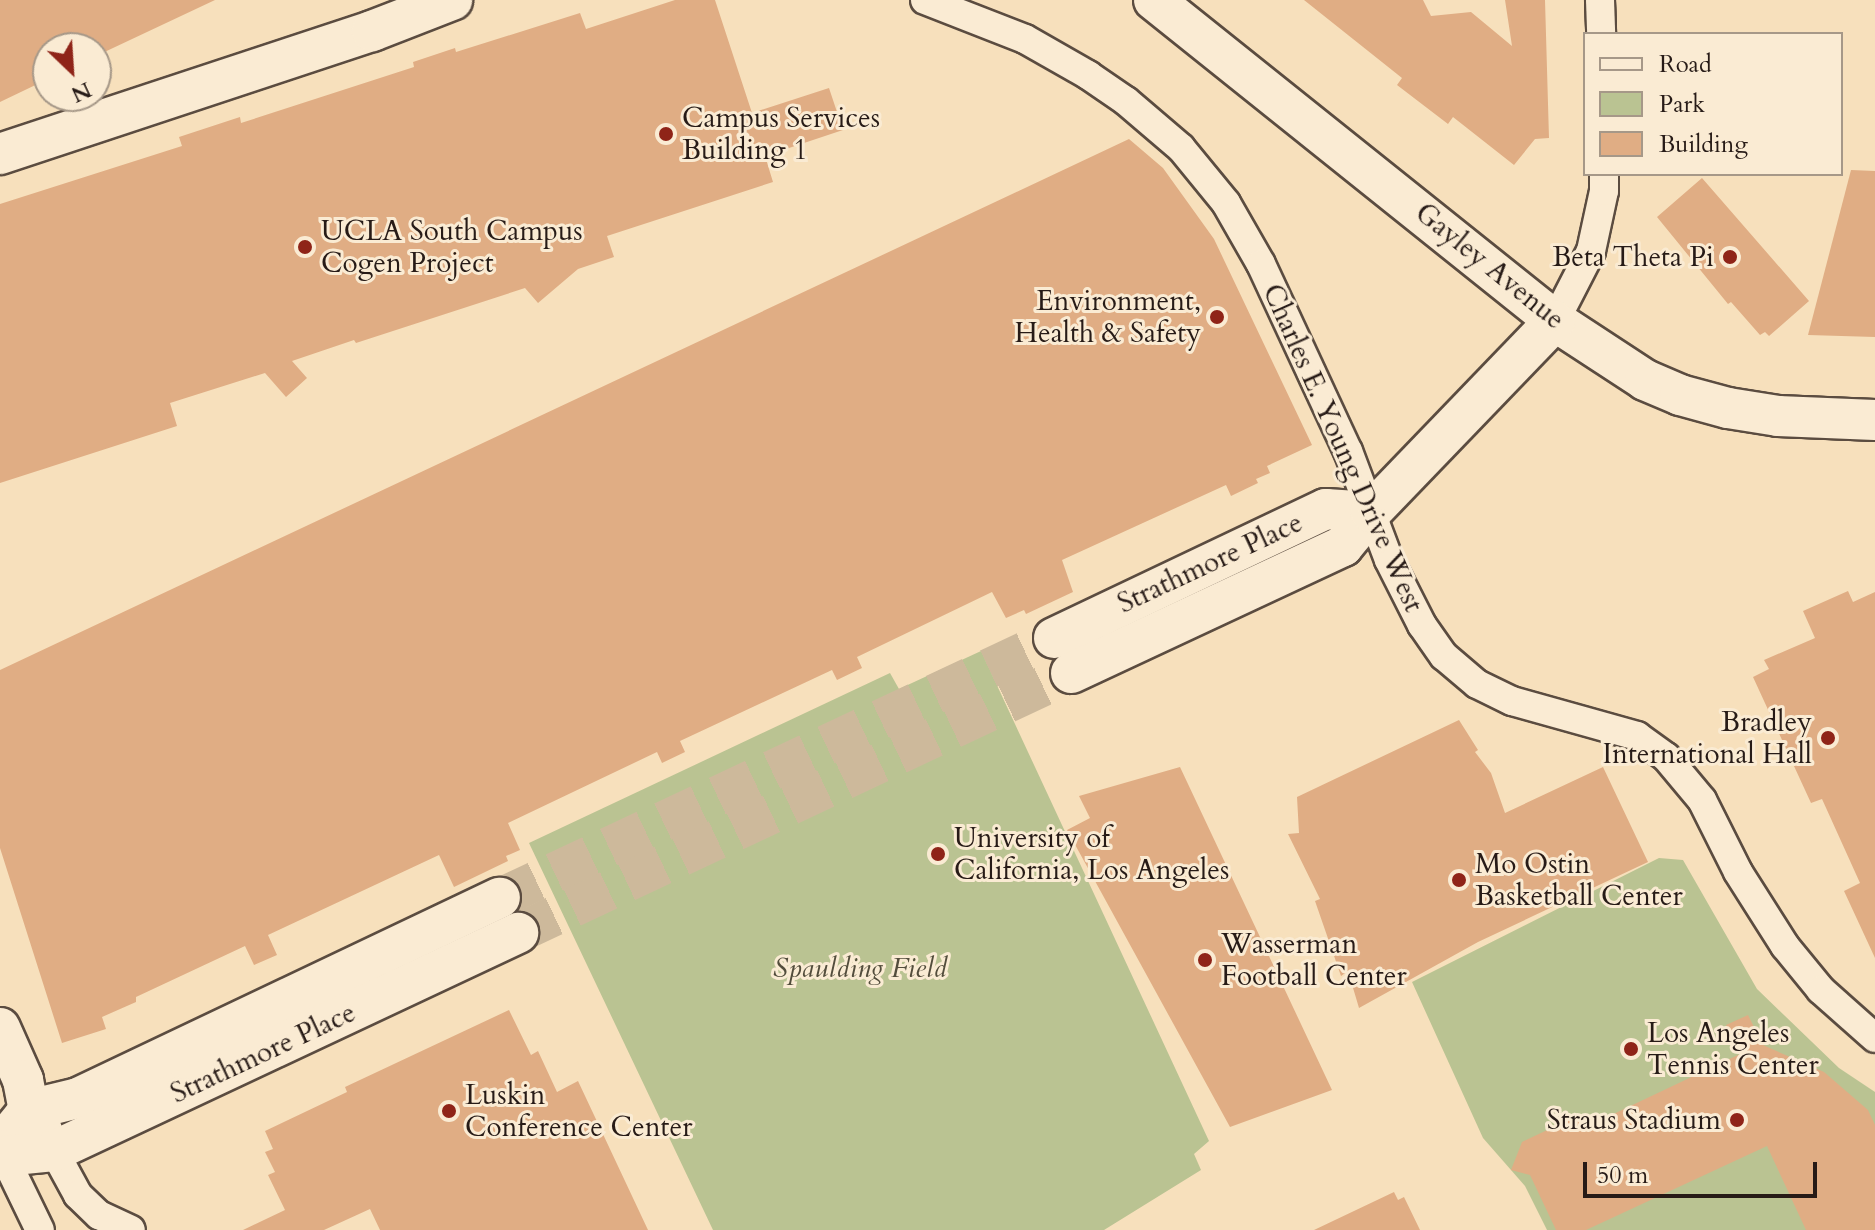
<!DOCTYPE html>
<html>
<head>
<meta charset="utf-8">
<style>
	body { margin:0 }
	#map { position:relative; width:1875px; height:1230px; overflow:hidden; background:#f7e0bc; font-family:Cardo,serif }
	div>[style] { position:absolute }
	.green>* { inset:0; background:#bac392 }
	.building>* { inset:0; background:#e0ad84 }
	.secondary-tunnel>* { height:40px; margin-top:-20px; transform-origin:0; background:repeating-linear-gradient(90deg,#cdb99b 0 40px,transparent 0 60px) }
	.roads { filter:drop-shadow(2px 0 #5b4c40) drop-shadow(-2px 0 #5b4c40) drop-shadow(0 2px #5b4c40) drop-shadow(0 -2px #5b4c40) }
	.street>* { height:28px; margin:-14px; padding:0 14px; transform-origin:14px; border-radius:14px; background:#faebd3 }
	.secondary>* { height:40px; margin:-20px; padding:0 20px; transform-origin:20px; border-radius:20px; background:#faebd3 }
	.dots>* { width:22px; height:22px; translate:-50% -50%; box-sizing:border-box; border:4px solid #faebd3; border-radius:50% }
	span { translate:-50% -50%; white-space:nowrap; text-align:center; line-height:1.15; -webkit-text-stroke:6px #faebd3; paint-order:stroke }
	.poi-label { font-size:28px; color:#271b17 }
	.left { translate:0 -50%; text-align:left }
	.right { translate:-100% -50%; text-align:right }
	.street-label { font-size:28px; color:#271b17 }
	.park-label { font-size:28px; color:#534d3c; font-style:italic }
	.legend { position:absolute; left:1583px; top:32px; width:260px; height:144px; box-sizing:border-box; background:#faebd3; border:2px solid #a69888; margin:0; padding:10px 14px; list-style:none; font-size:24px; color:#271b17 }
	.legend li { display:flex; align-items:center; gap:16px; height:40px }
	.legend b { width:40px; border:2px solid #a69888 }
	.north { position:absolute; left:32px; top:32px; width:80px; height:80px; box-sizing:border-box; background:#faebd3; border:2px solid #a69888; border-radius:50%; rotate:155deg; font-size:22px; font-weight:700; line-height:32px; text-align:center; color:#271b17 }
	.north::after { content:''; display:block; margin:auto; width:28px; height:36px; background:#8f2418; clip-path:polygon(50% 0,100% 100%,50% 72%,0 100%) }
	.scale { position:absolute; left:1583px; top:1162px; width:234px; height:36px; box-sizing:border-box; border:4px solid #271b17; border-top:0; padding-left:10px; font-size:24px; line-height:28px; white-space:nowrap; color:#271b17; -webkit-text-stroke:6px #faebd3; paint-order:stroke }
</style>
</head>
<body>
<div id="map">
	<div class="green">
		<div style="clip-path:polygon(981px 651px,1209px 1141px,1194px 1154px,1201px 1170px,1104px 1230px,713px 1230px,529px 843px,890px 673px,899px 689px)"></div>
		<div style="clip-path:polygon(1659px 858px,1683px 860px,1757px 989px,1839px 1068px,1875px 1092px,1875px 1230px,1547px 1230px,1525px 1186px,1483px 1138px,1412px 982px)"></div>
	</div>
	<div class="building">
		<div style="clip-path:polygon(0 0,215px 0,96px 56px,96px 48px,48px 48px,48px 79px,0 102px)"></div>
		<div style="clip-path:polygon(675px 0,715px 0,752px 113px,829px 88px,843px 130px,765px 156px,773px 182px,607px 236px,614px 257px,578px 269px,538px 303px,525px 288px,356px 343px,354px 340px,292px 361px,307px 378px,286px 397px,265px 373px,170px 403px,177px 426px,0 483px,0 204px,182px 146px,179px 137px,240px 117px,241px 123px,414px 67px,413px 62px,455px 48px,456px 52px,580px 13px,586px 29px)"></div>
		<div style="clip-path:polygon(1304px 0,1423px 0,1431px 16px,1471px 12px,1512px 46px,1505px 0,1545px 0,1549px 138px,1535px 139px,1514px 165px,1453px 117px,1448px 124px,1397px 85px,1402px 78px)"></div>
		<div style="clip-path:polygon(1129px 139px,1163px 168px,1214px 239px,1312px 445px,1267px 466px,1270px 473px,1256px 479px,1258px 483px,1231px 496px,1226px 485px,1062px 560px,1073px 592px,1026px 614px,1024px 610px,1006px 618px,992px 592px,857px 657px,862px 668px,837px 680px,832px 670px,680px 741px,685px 752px,662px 763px,657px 752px,508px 823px,520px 850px,506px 856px,508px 861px,454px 887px,439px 855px,268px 935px,277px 955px,254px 965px,245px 946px,136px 997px,136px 1002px,102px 1017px,106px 1029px,62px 1043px,0 848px,0 670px)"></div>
		<div style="clip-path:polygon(1851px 170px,1875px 171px,1875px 337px,1808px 335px)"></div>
		<div style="clip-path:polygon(1702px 178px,1809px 301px,1769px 336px,1765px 332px,1760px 335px,1731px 302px,1728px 304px,1657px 217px)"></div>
		<div style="clip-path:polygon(1848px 591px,1853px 602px,1875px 592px,1875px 958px,1844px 891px,1860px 883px,1822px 799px,1811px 803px,1753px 677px,1769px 669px,1764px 660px,1815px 638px,1803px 611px)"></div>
		<div style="clip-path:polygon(1459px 720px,1478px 750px,1475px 752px,1491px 773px,1505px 813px,1603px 767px,1648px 862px,1478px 942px,1359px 1008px,1348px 971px,1341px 976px,1315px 901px,1320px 899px,1288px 834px,1299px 833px,1297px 797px)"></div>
		<div style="clip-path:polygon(1180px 767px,1332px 1090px,1230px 1127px,1067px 830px,1090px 818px,1079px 796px)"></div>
		<div style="clip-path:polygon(509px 1010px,531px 1055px,538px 1051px,557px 1092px,578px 1081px,648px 1230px,380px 1230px,370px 1209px,324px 1230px,243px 1230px,285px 1210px,268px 1175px,275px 1172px,265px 1152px,273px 1149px,265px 1131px,347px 1092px,345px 1087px)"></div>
		<div style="clip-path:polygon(1748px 1015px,1763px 1045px,1824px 1072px,1868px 1110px,1875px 1125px,1875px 1230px,1806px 1230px,1767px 1146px,1586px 1230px,1556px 1230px,1530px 1175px,1511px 1170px,1522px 1142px,1579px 1115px,1584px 1128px,1740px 1054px,1726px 1025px)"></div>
		<div style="clip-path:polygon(1394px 1192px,1398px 1200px,1404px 1197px,1420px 1230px,1314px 1230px)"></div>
	</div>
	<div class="secondary-tunnel">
		<div style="left:500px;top:898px;width:612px;rotate:-25.14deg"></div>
		<div style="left:518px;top:933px;width:611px;rotate:-25.18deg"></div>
	</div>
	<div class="roads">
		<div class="street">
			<div style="left:925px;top:0;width:107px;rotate:21.3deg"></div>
			<div style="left:1025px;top:39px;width:73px;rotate:29.7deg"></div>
			<div style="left:1088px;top:75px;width:46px;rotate:34.4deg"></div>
			<div style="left:1126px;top:101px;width:72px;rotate:40.5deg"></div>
			<div style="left:1181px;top:148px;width:71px;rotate:50.7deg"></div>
			<div style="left:1226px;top:203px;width:70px;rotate:60.2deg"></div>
			<div style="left:1261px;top:264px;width:206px;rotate:65.1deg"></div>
			<div style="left:1348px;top:451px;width:116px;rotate:69.4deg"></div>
			<div style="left:1389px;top:560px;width:73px;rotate:63.1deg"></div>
			<div style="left:1422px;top:625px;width:38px;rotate:55deg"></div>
			<div style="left:1444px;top:656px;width:43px;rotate:40.3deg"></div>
			<div style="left:1477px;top:684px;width:39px;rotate:26deg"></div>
			<div style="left:1512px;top:701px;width:130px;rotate:15.6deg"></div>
			<div style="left:1637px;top:736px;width:36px;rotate:36deg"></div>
			<div style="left:1666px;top:757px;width:56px;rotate:50.1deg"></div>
			<div style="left:1702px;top:800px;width:80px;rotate:63.4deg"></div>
			<div style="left:1738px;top:872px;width:88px;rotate:57.6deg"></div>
			<div style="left:1785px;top:946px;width:57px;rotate:50.7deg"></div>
			<div style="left:1821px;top:990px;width:72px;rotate:41.6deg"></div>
			<div style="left:1600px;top:0;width:34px;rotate:88deg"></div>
			<div style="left:1555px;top:321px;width:79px;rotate:-62.8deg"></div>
			<div style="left:1591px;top:251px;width:61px;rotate:-77.8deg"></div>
			<div style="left:1604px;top:191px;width:17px;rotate:-90deg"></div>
			<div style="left:54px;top:1151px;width:50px;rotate:61.4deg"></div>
			<div style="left:78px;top:1195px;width:29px;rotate:44deg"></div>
			<div style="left:99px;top:1215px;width:35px;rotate:25deg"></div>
			<div style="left:4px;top:1156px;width:82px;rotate:64.1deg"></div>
		</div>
		<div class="secondary">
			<div style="left:1154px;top:0;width:514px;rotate:38.68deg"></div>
			<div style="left:1555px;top:321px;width:108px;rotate:33.2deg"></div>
			<div style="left:1645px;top:380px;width:38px;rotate:23deg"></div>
			<div style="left:1680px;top:395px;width:50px;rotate:15.2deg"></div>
			<div style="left:1728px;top:408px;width:51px;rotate:9.1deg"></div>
			<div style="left:1778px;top:416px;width:97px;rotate:2.4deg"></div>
			<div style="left:0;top:154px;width:392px;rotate:-18.3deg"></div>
			<div style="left:372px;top:31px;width:86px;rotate:-21.2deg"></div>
			<div style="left:1054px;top:638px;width:301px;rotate:-25.4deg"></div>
			<div style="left:1326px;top:509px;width:45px;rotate:3.8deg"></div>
			<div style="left:1071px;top:673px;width:300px;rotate:-25deg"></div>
			<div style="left:1343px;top:546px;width:44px;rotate:-50.5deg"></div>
			<div style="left:1371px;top:512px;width:265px;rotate:-46.1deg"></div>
			<div style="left:0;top:1028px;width:57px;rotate:66.1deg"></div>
			<div style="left:23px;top:1080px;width:31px;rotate:79deg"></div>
			<div style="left:29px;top:1110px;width:25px;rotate:58deg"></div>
			<div style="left:0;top:1146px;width:46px;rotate:-51.1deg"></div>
			<div style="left:29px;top:1110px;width:50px;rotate:-13.8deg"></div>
			<div style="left:78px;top:1098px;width:467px;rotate:-25.4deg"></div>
			<div style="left:0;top:1150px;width:7px;rotate:56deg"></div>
			<div style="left:4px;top:1156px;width:50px;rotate:-5.7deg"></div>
			<div style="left:54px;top:1151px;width:513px;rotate:-25.17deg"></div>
		</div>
	</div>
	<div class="dots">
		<div style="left:666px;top:134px;background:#8f2418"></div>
		<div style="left:305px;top:247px;background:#8f2418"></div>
		<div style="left:1730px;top:257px;background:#8f2418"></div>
		<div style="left:1217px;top:317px;background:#8f2418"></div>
		<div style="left:1828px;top:738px;background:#8f2418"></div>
		<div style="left:938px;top:854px;background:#8f2418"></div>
		<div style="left:1459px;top:880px;background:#8f2418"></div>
		<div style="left:1205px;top:960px;background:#8f2418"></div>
		<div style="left:1631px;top:1049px;background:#8f2418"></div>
		<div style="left:449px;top:1111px;background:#8f2418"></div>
		<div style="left:1737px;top:1120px;background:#8f2418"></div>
	</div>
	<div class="poi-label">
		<span class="left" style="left:682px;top:134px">Campus Services<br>Building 1</span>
		<span class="left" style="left:321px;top:247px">UCLA South Campus<br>Cogen Project</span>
		<span class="right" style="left:1714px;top:257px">Beta Theta Pi</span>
		<span class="right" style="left:1201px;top:317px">Environment,<br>Health &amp; Safety</span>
		<span class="right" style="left:1812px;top:738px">Bradley<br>International Hall</span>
		<span class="left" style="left:954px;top:854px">University of<br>California, Los Angeles</span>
		<span class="left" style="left:1475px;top:880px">Mo Ostin<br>Basketball Center</span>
		<span class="left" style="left:1221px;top:960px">Wasserman<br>Football Center</span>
		<span class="left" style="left:1647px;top:1049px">Los Angeles<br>Tennis Center</span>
		<span class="left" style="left:465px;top:1111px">Luskin<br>Conference Center</span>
		<span class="right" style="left:1721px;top:1120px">Straus Stadium</span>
	</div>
	<div class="street-label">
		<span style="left:1490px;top:266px;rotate:39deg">Gayley Avenue</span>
		<span style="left:1343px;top:448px;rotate:66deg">Charles E. Young Drive West</span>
		<span style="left:1210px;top:563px;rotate:-25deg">Strathmore Place</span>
		<span style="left:263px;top:1053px;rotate:-25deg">Strathmore Place</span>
	</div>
	<div class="park-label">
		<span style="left:860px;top:968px">Spaulding Field</span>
	</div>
	<ul class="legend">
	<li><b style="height:10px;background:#faebd3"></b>Road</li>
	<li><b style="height:22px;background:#bac392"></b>Park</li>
	<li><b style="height:22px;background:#e0ad84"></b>Building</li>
	</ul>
	<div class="north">N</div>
	<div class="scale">50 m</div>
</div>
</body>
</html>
